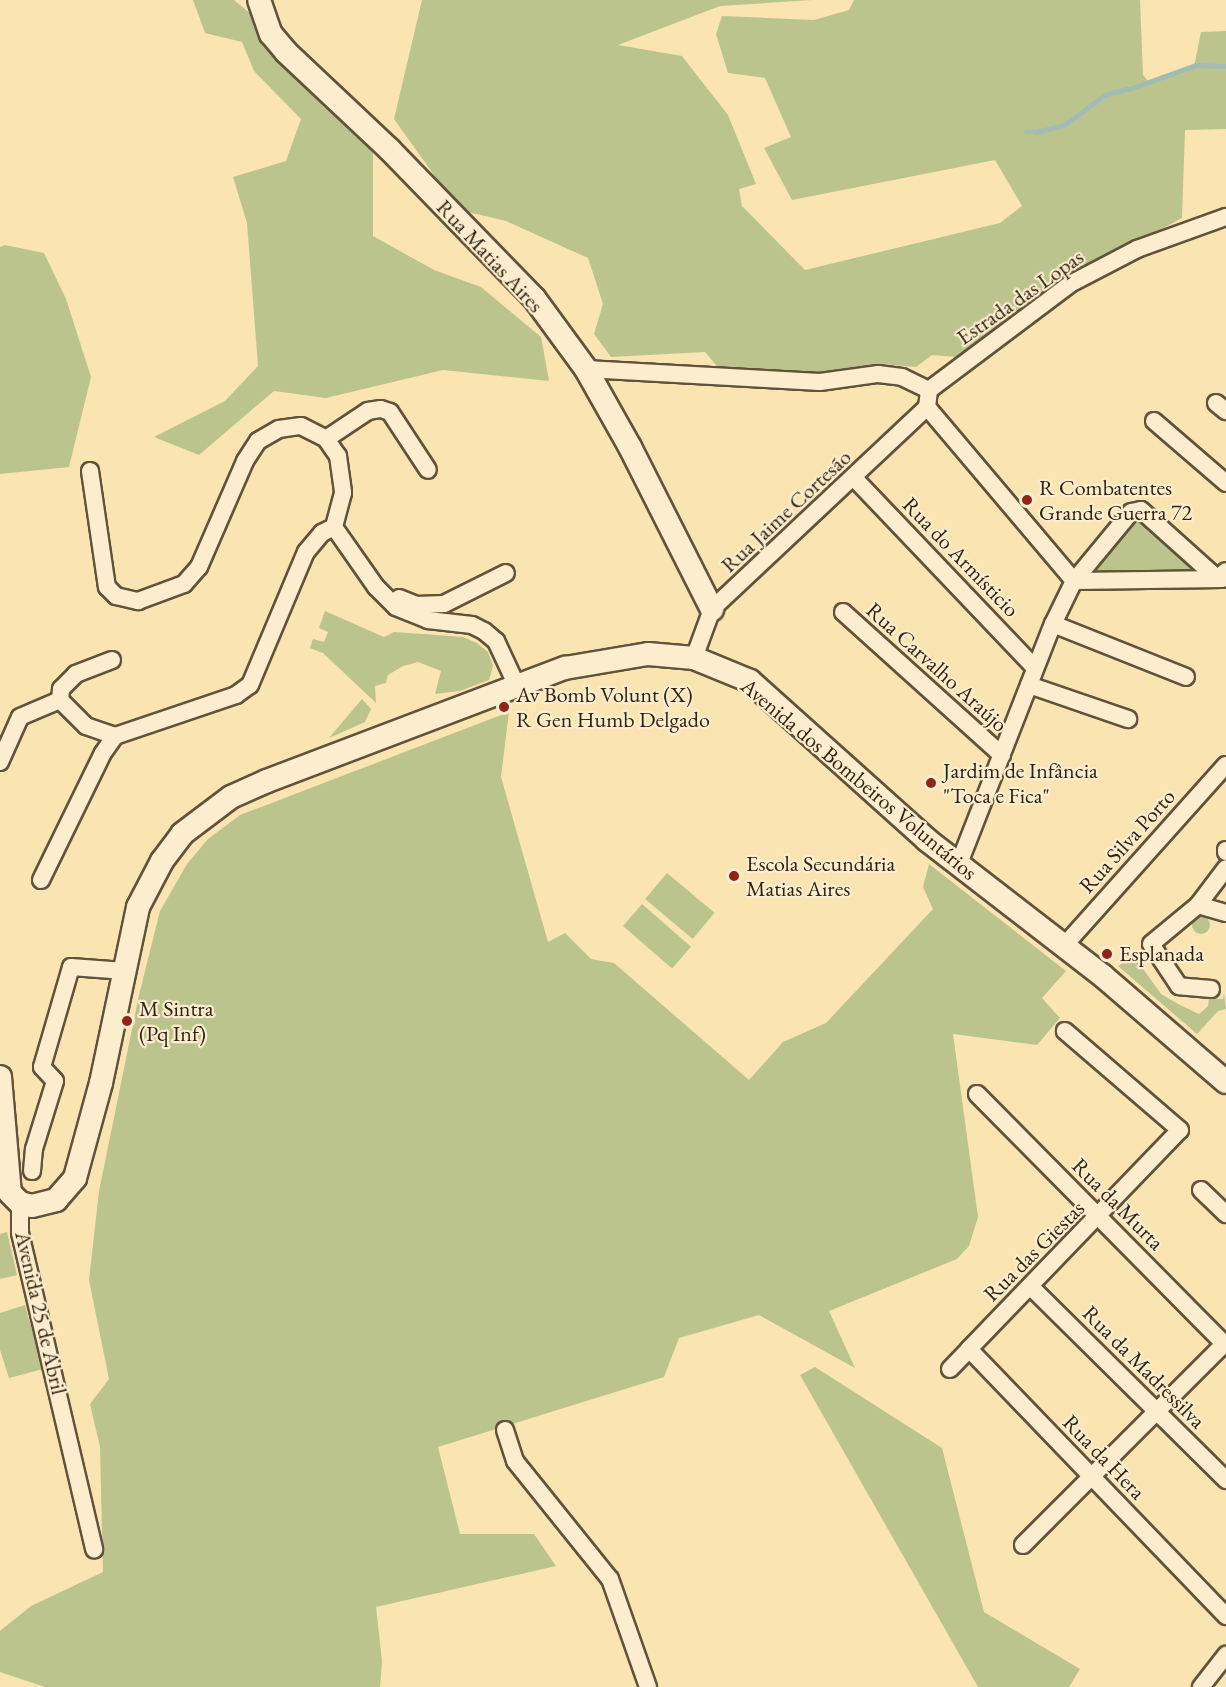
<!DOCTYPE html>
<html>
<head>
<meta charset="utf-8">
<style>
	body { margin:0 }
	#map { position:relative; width:1226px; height:1687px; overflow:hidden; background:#f9e4b2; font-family:"EB Garamond",serif }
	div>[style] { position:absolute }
	.green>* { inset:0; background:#bcc48d; transform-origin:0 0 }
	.round { border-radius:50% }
	.stream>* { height:4.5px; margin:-2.25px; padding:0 2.25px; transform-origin:2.25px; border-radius:2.25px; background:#a1bcb5 }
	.roads { filter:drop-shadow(2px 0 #61523b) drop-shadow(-2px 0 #61523b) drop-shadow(0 2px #61523b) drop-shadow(0 -2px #61523b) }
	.street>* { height:16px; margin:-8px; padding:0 8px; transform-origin:8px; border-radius:8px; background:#fbedcd }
	.secondary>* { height:22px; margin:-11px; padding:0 11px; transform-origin:11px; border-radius:11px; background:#fbedcd }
	.dots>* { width:16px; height:16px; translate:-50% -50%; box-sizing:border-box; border:3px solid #fbedcd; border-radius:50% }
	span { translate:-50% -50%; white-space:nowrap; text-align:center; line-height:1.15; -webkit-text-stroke:4.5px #fbedcd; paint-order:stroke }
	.street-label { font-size:22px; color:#2e2213 }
	.poi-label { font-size:22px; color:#2e2213 }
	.left { translate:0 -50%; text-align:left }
</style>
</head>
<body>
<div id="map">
	<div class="green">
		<div style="clip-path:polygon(193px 0,234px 0,251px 14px,279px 64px,373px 153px,373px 236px,434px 270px,481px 287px,541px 337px,549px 381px,443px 370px,326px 398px,274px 391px,199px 455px,154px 437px,225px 401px,258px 366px,247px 223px,233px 177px,286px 161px,301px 119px,254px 71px,242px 42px,205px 33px)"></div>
		<div style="clip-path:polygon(422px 0,812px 0,720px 6px,618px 45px,682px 56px,728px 115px,756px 184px,739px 189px,742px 206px,805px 270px,1000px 223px,1022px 206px,995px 160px,792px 200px,764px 148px,791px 137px,765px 78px,728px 73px,716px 34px,722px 16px,814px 20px,849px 10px,854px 0,1140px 0,1143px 75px,1148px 81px,1194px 67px,1201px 32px,1226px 31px,1226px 129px,1185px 130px,1182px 218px,1053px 287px,956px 357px,932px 355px,916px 367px,882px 364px,827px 374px,721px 371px,705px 352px,611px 357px,594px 334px,603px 304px,588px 258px,506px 221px,459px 210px,394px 119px)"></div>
		<div style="clip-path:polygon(5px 245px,44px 253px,66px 299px,91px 377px,69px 467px,0 474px,0 247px)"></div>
		<div style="clip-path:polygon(1136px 515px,1205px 574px,1086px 573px)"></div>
		<div style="clip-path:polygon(325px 611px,384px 637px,394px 632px,423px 634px,463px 637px,477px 643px,488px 652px,493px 666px,489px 680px,460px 691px,435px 694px,441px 671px,418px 662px,403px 666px,388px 675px,386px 683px,375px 686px,376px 703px,323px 653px,310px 648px,313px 639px,324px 642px,328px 632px,319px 628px)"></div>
		<div style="clip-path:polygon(362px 699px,371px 709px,365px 722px,329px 738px)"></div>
		<div style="clip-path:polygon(509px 712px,501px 777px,548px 942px,565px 933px,591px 959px,614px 963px,749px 1080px,783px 1042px,826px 1023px,933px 909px,923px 887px,929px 864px,1066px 971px,1042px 998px,1060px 1018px,1037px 1045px,953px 1034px,978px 1217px,969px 1246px,957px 1259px,829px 1311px,855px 1368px,759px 1315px,679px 1338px,664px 1377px,438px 1447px,460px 1534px,534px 1534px,556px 1566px,376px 1607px,382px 1661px,380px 1687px,45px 1687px,0 1672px,0 1631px,31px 1606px,103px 1572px,100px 1447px,90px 1404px,109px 1379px,89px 1280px,99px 1191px,139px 995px,160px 911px,187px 864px,208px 839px,240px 815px)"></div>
		<div style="left:667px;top:873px;width:62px;height:34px;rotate:40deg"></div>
		<div style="left:642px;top:904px;width:65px;height:29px;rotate:41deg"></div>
		<div class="round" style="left:1192px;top:916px;width:18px;height:18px"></div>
		<div style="clip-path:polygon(1134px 956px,1161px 994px,1180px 1005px,1199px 1014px,1208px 1006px,1209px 998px,1223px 999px,1224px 993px,1226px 1009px,1218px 1011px,1197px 1034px,1118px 966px)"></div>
		<div style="clip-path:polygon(7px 1232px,17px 1275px,0 1279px,0 1234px)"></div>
		<div style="clip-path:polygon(25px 1305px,43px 1369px,9px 1378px,0 1350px,0 1313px)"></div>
		<div style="clip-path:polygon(815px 1367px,942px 1448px,984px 1612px,1080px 1669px,1069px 1687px,978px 1687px,800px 1375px)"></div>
	</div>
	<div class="stream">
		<div style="left:1129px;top:89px;width:71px;rotate:-19.7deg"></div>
		<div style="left:1196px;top:65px;width:30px;rotate:2deg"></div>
		<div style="left:1107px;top:94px;width:21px;rotate:-14deg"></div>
		<div style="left:1026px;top:132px;width:8px"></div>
		<div style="left:1036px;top:132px;width:29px;rotate:-14deg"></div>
		<div style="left:1064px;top:125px;width:51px;rotate:-36.2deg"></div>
	</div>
	<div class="roads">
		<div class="street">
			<div style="left:586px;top:369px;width:234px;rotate:3.2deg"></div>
			<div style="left:820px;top:382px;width:59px;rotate:-7.9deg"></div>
			<div style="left:878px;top:374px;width:24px;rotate:7deg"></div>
			<div style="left:902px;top:377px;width:30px;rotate:26deg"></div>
			<div style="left:1216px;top:403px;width:13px;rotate:39deg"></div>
			<div style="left:927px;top:407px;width:17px;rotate:-83deg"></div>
			<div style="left:929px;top:390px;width:176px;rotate:-36.9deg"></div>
			<div style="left:1070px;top:284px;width:76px;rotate:-27.6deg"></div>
			<div style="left:1137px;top:249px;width:95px;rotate:-19.8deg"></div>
			<div style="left:927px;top:407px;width:228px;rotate:49.8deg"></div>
			<div style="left:1154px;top:421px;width:95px;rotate:40.7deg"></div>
			<div style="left:326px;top:439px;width:50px;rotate:-33.7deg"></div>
			<div style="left:368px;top:411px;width:13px;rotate:-9deg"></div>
			<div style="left:381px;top:409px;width:9px;rotate:18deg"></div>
			<div style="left:390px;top:412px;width:69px;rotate:56.8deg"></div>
			<div style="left:90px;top:471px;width:117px;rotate:81.7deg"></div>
			<div style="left:107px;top:587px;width:13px;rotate:45deg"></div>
			<div style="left:116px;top:596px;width:23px;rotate:13deg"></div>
			<div style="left:138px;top:601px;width:49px;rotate:-20.3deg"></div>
			<div style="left:184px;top:584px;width:23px;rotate:-49deg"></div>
			<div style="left:199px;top:567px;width:116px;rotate:-66.5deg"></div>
			<div style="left:245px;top:461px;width:24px;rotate:-57deg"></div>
			<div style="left:258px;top:441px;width:24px;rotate:-30deg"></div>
			<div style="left:279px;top:429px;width:22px;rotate:-8deg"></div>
			<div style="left:301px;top:426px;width:28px;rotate:27deg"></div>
			<div style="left:326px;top:439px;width:21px;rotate:55deg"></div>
			<div style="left:338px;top:456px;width:37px;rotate:82deg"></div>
			<div style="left:343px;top:493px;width:35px;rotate:105deg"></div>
			<div style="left:855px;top:479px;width:260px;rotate:46.4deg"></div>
			<div style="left:334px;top:527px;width:73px;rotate:55deg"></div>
			<div style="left:376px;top:587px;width:28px;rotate:45deg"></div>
			<div style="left:396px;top:607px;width:35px;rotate:22deg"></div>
			<div style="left:428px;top:620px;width:44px;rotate:6.5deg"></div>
			<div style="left:472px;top:625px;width:13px;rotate:27deg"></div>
			<div style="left:484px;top:631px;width:16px;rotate:40deg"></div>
			<div style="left:496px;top:641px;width:50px;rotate:65deg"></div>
			<div style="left:1074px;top:581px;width:149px;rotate:-0.8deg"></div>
			<div style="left:399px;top:598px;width:18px;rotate:22deg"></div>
			<div style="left:416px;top:605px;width:28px;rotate:-2deg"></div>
			<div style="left:444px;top:604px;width:69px;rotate:-26.6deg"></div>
			<div style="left:843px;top:612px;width:214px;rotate:42deg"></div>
			<div style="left:1053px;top:624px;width:143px;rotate:21.7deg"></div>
			<div style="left:694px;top:658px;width:52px;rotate:-69.8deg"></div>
			<div style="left:712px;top:609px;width:295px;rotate:-43.2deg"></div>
			<div style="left:112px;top:660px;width:39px;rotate:159deg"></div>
			<div style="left:76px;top:674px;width:21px;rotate:135deg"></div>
			<div style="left:61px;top:689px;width:11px;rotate:95deg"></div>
			<div style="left:60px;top:700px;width:37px;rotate:45deg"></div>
			<div style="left:86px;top:726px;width:31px;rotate:19deg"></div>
			<div style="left:1029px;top:685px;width:105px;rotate:19deg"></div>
			<div style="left:0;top:762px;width:49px;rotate:-66deg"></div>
			<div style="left:20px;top:717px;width:43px;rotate:-23deg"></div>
			<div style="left:1226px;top:850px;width:2px;rotate:90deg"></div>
			<div style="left:958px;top:866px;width:260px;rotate:-68.6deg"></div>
			<div style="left:1053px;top:624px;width:48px;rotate:-64deg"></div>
			<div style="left:1074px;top:581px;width:89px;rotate:-50.4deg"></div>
			<div style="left:1131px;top:512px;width:10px;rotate:-11deg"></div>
			<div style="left:1141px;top:510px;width:103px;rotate:41.9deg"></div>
			<div style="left:1218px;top:579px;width:11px;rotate:-45deg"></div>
			<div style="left:41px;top:880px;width:141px;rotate:-64deg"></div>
			<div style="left:103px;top:753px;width:21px;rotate:-55deg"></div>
			<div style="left:115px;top:736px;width:128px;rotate:-18.7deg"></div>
			<div style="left:236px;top:695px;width:17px;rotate:-36deg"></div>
			<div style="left:250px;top:685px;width:144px;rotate:-67.2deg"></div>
			<div style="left:306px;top:552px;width:25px;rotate:-50deg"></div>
			<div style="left:322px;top:533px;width:13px;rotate:-27deg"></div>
			<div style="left:1198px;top:905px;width:46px;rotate:-52.9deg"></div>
			<div style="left:1063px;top:947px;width:244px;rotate:-48.2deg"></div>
			<div style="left:1211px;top:989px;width:32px;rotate:-175deg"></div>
			<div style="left:1179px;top:986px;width:50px;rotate:-123.7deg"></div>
			<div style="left:1151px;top:944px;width:61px;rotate:-39.7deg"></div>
			<div style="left:1198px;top:905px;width:29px;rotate:16deg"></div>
			<div style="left:977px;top:1094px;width:354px;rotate:45.3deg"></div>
			<div style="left:32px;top:1171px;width:22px;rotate:-85deg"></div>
			<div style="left:34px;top:1149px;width:71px;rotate:-72.8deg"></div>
			<div style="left:55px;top:1081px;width:19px;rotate:-133deg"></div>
			<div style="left:42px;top:1067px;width:104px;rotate:-73.8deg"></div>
			<div style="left:71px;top:967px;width:54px;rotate:4.2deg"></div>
			<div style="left:1201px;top:1190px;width:35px;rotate:44deg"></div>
			<div style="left:20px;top:1203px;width:30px;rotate:90deg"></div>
			<div style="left:20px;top:1233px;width:325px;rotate:76.8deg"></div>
			<div style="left:1030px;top:1286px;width:276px;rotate:44.7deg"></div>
			<div style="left:969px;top:1349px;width:304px;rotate:-46.1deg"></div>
			<div style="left:1180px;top:1130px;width:152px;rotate:-139.3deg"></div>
			<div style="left:950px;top:1369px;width:28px;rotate:-46deg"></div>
			<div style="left:969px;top:1349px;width:371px;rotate:46.1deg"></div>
			<div style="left:505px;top:1430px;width:33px;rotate:72deg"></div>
			<div style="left:515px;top:1461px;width:151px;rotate:51.2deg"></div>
			<div style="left:610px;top:1579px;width:114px;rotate:70.6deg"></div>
			<div style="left:1023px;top:1545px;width:287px;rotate:-45deg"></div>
			<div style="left:1201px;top:1687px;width:41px;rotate:-52deg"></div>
		</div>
		<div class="secondary">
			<div style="left:259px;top:0;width:36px;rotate:71deg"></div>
			<div style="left:271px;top:34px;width:23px;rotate:50deg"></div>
			<div style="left:286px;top:52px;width:143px;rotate:43.3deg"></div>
			<div style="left:390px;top:150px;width:206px;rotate:45.8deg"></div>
			<div style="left:534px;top:298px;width:88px;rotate:53.8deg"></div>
			<div style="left:586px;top:369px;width:90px;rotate:60.6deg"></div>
			<div style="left:630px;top:447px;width:182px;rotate:63.2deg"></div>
			<div style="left:0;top:1077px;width:116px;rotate:85.1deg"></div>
			<div style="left:10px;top:1193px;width:14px;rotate:45deg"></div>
			<div style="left:20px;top:1203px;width:12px;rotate:14deg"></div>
			<div style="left:32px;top:1206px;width:25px;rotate:-14deg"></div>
			<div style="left:56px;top:1200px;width:29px;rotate:-49deg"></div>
			<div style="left:75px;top:1178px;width:98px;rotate:-74.7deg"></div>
			<div style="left:101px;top:1083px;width:180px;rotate:-78.1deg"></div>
			<div style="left:138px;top:907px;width:52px;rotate:-62.4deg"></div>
			<div style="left:162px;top:861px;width:34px;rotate:-53deg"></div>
			<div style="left:182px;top:834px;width:61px;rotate:-37.1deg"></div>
			<div style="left:231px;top:797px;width:39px;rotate:-24deg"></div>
			<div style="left:267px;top:781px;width:319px;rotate:-20.8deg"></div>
			<div style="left:565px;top:668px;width:84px;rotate:-9.6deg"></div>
			<div style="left:648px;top:654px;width:46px;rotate:5deg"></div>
			<div style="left:694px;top:658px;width:61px;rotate:22.3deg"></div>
			<div style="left:750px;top:681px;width:238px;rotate:41.9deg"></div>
			<div style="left:927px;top:840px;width:222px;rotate:37.7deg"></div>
			<div style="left:1103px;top:976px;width:162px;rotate:40.8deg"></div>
		</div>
	</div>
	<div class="dots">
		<div style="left:1027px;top:500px;background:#8f2418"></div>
		<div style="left:504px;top:707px;background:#8f2418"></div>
		<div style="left:931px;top:783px;background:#8f2418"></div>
		<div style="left:734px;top:876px;background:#8f2418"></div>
		<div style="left:1107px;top:954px;background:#8f2418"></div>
		<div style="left:127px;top:1021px;background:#8f2418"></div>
	</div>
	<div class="street-label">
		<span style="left:490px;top:256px;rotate:47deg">Rua Matias Aires</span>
		<span style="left:1020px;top:297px;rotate:-35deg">Estrada das Lopas</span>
		<span style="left:786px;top:511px;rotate:-43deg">Rua Jaime Cortesão</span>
		<span style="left:961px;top:557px;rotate:46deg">Rua do Armísticio</span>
		<span style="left:937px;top:667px;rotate:42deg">Rua Carvalho Araújo</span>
		<span style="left:859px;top:779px;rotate:40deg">Avenida dos Bombeiros Voluntários</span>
		<span style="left:1127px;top:841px;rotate:-48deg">Rua Silva Porto</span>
		<span style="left:1118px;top:1204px;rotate:45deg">Rua da Murta</span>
		<span style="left:1034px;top:1251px;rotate:-45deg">Rua das Giestas</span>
		<span style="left:41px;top:1313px;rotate:77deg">Avenida 25 de Abril</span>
		<span style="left:1144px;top:1367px;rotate:45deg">Rua da Madressilva</span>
		<span style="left:1104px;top:1457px;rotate:46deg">Rua da Hera</span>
	</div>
	<div class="poi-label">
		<span class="left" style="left:1039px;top:500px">R Combatentes<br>Grande Guerra 72</span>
		<span class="left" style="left:516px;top:707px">Av Bomb Volunt (X)<br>R Gen Humb Delgado</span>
		<span class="left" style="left:943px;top:783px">Jardim de Infância<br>"Toca e Fica"</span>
		<span class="left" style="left:746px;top:876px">Escola Secundária<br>Matias Aires</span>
		<span class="left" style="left:1119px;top:954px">Esplanada</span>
		<span class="left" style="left:139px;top:1021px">M Sintra<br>(Pq Inf)</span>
	</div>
</div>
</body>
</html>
